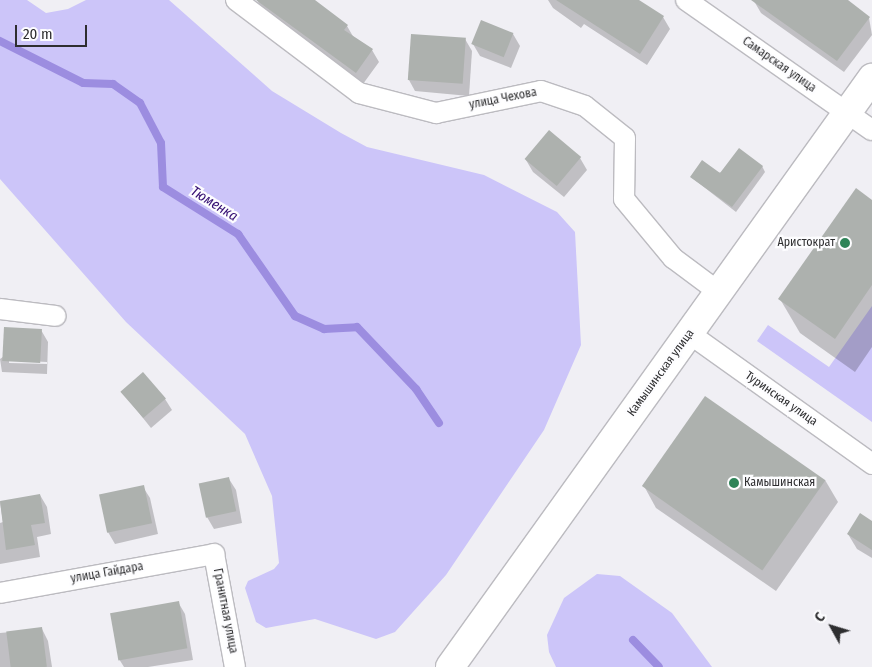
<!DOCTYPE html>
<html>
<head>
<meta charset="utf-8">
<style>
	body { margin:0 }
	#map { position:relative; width:872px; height:667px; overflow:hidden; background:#f0eff4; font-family:"Fira Sans Condensed",sans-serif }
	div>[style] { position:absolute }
	.green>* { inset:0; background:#ccc5f9 }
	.shadow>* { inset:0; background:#0003 }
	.stream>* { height:8px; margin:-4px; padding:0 4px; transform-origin:4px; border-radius:4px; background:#9c8de0 }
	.building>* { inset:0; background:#adb1ae; transform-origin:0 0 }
	.roads { filter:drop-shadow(1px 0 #bcbbc0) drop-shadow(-1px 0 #bcbbc0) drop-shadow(0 1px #bcbbc0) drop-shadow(0 -1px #bcbbc0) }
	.street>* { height:20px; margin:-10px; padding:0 10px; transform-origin:10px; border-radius:10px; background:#fff }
	.secondary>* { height:28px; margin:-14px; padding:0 14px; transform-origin:14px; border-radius:14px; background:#fff }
	.dots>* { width:14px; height:14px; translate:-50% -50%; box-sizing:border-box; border:2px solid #fdfdff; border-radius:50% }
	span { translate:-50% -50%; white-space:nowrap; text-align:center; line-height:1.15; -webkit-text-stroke:4.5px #fdfdff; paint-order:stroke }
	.street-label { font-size:12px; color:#2e2e30 }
	.poi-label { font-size:12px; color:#2e2e30 }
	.right { translate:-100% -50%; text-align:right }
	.left { translate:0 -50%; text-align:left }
	.water-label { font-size:14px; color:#340e72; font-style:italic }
	.north { position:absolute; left:807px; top:602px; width:50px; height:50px; -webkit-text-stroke:4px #fdfdff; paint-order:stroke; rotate:309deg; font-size:14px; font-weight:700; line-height:20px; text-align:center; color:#2e2e30 }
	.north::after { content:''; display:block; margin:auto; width:18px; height:22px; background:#2e2e30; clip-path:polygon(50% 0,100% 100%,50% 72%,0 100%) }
	.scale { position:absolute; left:15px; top:25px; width:72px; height:22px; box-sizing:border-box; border:2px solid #2e2e30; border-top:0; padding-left:6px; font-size:15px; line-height:18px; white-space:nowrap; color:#2e2e30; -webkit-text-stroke:4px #fdfdff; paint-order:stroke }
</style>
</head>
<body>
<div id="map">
	<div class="green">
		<div style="clip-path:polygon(0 0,27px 0,46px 13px,68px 9px,86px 0,169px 0,272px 91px,341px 133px,367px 147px,484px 175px,557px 212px,575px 232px,581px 345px,544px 430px,446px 575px,395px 632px,376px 639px,315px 619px,266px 628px,256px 622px,245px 588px,248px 581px,274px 569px,279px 563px,272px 496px,245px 434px,126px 322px,0 179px)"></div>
		<div style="clip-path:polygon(872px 306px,872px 422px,757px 341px,768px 325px,829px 367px)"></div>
		<div style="clip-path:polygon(597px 574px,620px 576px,672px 613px,712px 667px,556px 667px,549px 652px,547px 635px,564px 598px)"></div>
	</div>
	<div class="shadow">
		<div style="clip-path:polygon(257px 0,302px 0,347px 26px,354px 38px,372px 50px,379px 62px,363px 84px,263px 12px)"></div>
		<div style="clip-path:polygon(548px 0,636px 0,663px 17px,670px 29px,647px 65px,584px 24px,581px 28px,553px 8px)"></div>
		<div style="clip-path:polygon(846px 0,869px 18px,872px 35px,844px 72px,761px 13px,754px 1px)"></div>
		<div style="clip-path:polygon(513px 34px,520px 46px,511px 68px,480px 56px,473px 44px)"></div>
		<div style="clip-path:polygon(465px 39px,472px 51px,469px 96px,415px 91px,409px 80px)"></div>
		<div style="clip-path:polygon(580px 158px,587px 170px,564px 197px,533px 172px,526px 160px)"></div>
		<div style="clip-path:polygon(762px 166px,765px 172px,736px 212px,691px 177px)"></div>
		<div style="clip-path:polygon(872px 201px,872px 347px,855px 372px,800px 333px,780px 299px)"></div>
		<div style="clip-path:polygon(evenodd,41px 330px,48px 342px,47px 374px,2px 372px,0 359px,41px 330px,9px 360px,47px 362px,47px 364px,9px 363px,9px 360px)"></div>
		<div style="clip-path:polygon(122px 392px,165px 399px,172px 410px,151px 428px)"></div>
		<div style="clip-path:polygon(229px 479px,236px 490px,242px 523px,214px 529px,207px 517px,200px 485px)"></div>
		<div style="clip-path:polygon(825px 480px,838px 502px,776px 591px,656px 508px,644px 486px)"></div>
		<div style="clip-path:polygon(143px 487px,150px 498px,158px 534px,115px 544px,108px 532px)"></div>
		<div style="clip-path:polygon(40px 495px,47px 507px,51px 534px,37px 537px,40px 557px,0 564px,0 523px,3px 522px,0 502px)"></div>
		<div style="clip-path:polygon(872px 523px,872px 558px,857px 549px,848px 534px)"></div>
		<div style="clip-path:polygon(178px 602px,185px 614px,193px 660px,148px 667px,124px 667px,119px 659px)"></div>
		<div style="clip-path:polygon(42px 629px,48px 641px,52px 667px,0 667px,0 633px)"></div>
	</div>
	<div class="stream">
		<div style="left:0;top:41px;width:93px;rotate:26.8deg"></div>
		<div style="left:83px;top:83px;width:30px;rotate:2deg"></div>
		<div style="left:113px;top:84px;width:33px;rotate:35deg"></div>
		<div style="left:140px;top:103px;width:45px;rotate:62.3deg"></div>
		<div style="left:161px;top:143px;width:44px;rotate:87.4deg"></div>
		<div style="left:163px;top:187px;width:89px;rotate:32.1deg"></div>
		<div style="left:238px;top:234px;width:100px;rotate:55.2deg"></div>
		<div style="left:295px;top:316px;width:32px;rotate:24deg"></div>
		<div style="left:324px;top:329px;width:33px;rotate:-3deg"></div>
		<div style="left:357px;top:327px;width:86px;rotate:46.4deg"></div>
		<div style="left:416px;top:389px;width:41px;rotate:55.9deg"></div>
		<div style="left:633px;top:640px;width:37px;rotate:46deg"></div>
	</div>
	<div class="building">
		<div style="clip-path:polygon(256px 0,315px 0,348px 25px,344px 30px,373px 49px,356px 73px)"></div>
		<div style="clip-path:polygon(556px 0,639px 0,664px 16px,640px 54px)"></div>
		<div style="clip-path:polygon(751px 0,848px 0,870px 17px,837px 61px)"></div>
		<div style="left:481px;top:20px;width:35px;height:26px;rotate:22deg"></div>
		<div style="left:411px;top:34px;width:55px;height:46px;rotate:4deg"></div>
		<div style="left:549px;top:130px;width:42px;height:38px;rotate:40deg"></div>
		<div style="clip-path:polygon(739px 148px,763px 166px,732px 207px,690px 177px,702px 160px,720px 173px)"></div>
		<div style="clip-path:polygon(856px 188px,872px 200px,872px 285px,835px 339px,778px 299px)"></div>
		<div style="left:4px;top:327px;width:38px;height:34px;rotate:3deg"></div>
		<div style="left:143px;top:372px;width:35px;height:30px;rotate:49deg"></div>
		<div style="left:705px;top:396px;width:147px;height:110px;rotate:35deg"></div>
		<div style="left:229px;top:477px;width:35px;height:31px;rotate:78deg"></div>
		<div style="left:144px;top:485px;width:39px;height:46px;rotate:78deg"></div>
		<div style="clip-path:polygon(40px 494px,45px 523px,31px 525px,35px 545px,6px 550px,0 501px)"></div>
		<div style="clip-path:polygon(860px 513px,872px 521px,872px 550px,847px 534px)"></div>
		<div style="left:179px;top:601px;width:48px;height:70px;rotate:80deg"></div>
		<div style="left:42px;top:627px;width:40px;height:36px;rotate:83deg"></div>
	</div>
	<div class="roads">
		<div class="street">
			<div style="left:236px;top:0;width:154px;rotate:37.1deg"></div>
			<div style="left:359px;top:93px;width:80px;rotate:14.6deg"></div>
			<div style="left:436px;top:113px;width:107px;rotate:-11.8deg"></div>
			<div style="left:541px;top:91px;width:46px;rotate:18.8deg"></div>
			<div style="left:585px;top:106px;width:51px;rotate:38.7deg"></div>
			<div style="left:625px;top:138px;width:61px;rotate:90.9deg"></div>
			<div style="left:624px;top:199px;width:77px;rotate:50.3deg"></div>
			<div style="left:673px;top:258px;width:59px;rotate:36.7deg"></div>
			<div style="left:686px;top:0;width:227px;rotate:35deg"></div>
			<div style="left:0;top:309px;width:56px;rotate:7.1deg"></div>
			<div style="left:690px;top:334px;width:224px;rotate:35.5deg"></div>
			<div style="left:0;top:593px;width:218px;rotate:-10.3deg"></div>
			<div style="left:214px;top:554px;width:115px;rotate:79.5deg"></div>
		</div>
		<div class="secondary">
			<div style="left:450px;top:667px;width:725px;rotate:-54.38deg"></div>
		</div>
	</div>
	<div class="dots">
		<div style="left:845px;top:243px;background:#2e8458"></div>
		<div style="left:734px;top:483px;background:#2e8458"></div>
	</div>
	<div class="street-label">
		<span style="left:779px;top:65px;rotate:35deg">Самарская улица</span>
		<span style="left:503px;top:99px;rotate:-11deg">улица Чехова</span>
		<span style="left:661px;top:373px;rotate:-54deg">Камышинская улица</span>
		<span style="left:781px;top:399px;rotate:35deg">Туринская улица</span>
		<span style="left:107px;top:573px;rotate:-10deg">улица Гайдара</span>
		<span style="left:225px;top:611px;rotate:79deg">Гранитная улица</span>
	</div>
	<div class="poi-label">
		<span class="right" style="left:835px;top:243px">Аристократ</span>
		<span class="left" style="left:744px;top:483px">Камышинская</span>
	</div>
	<div class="water-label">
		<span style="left:214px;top:204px;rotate:32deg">Тюменка</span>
	</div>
	<div class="north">С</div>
	<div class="scale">20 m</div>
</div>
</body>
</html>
